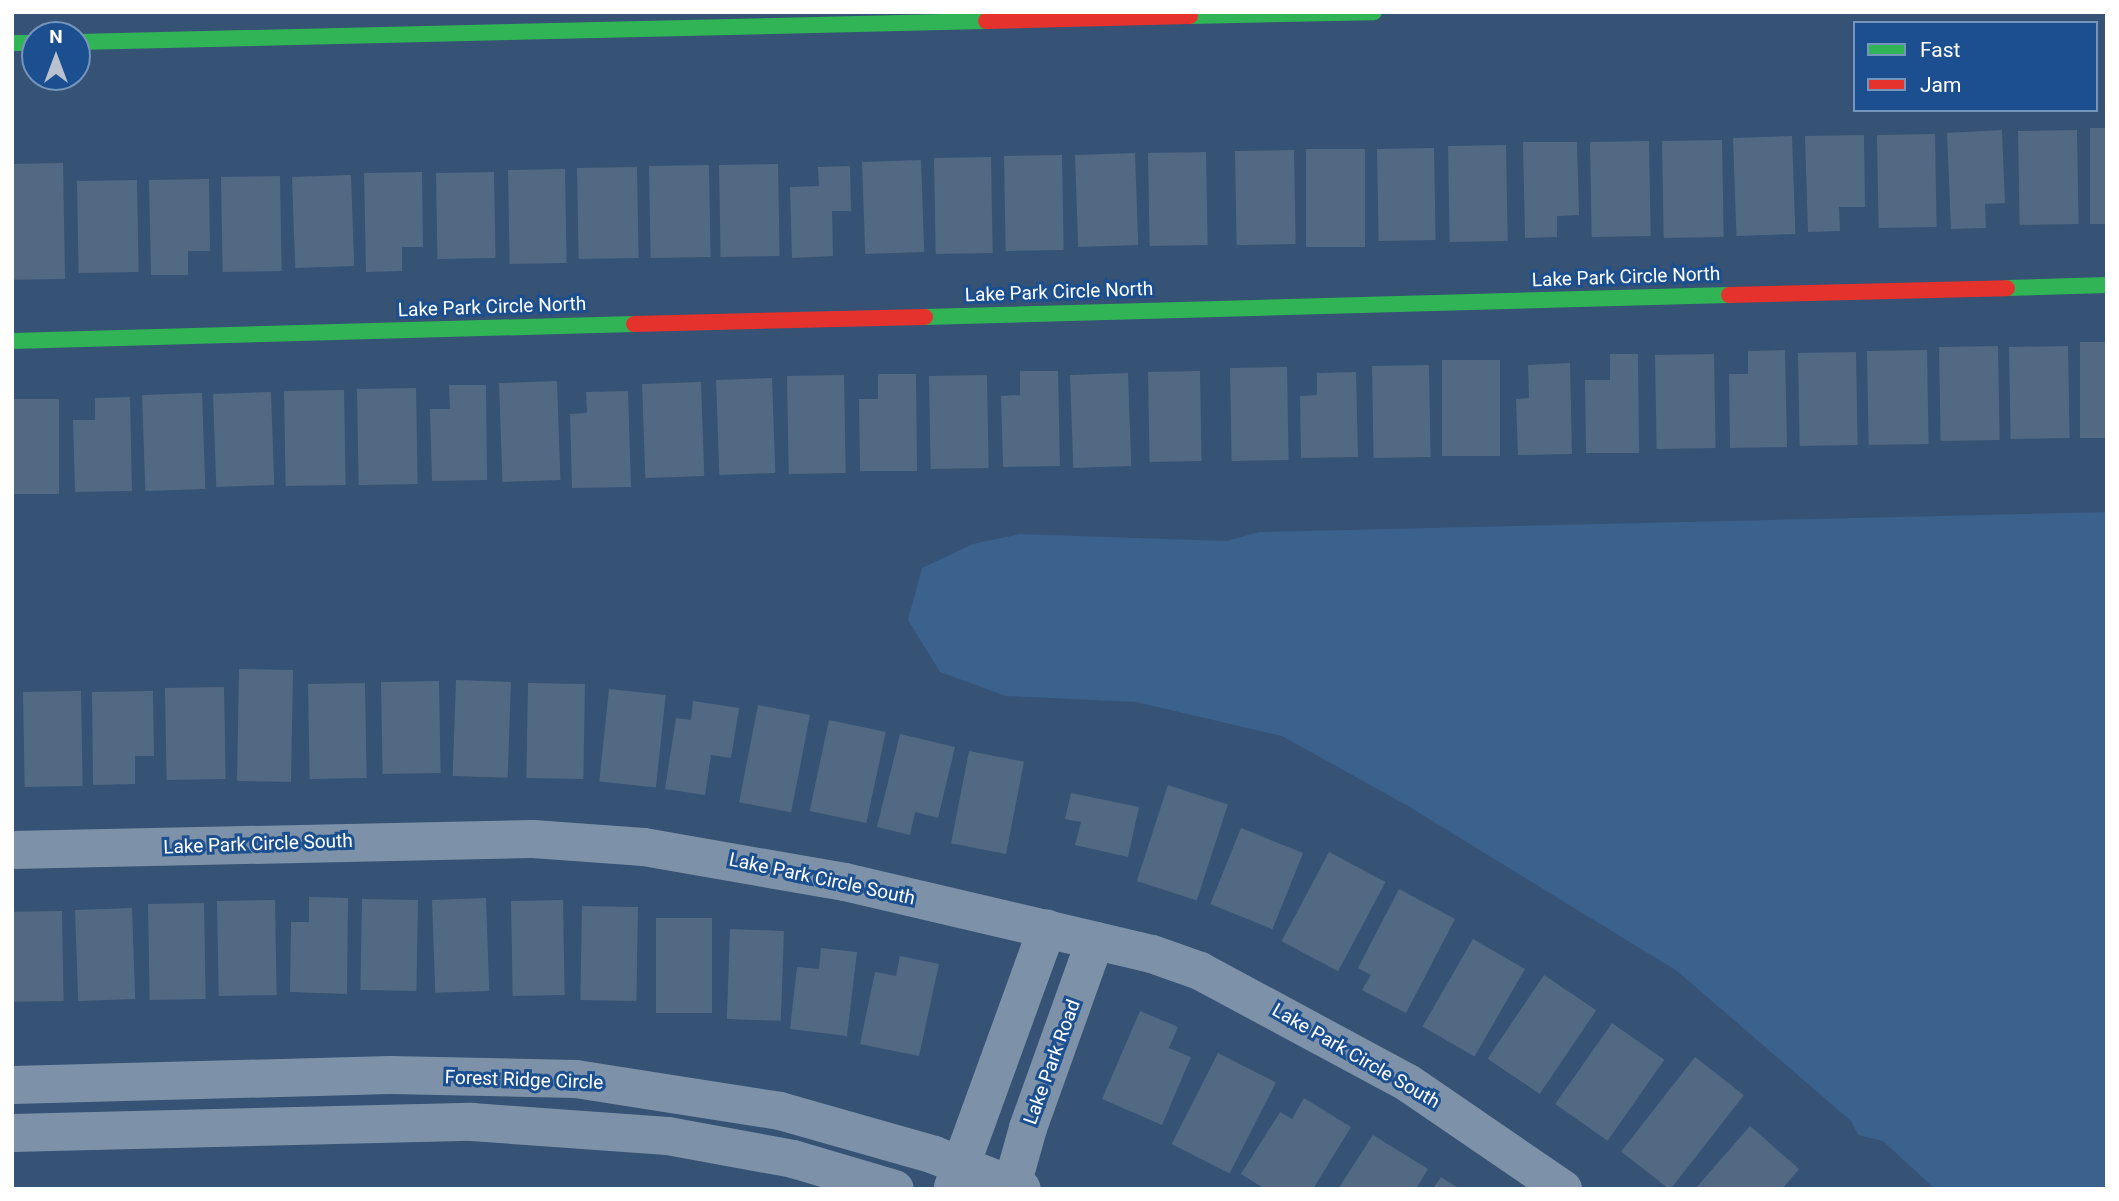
<!DOCTYPE html>
<html>
<head>
<meta charset="utf-8">
<style>
	body { margin:0 }
	#map { position:relative; width:2119px; height:1201px; overflow:hidden; background:#365274; font-family:Roboto,sans-serif }
	div>[style] { position:absolute }
	.water>* { inset:0; background:#3b618d }
	.building>* { inset:0; background:#526984; transform-origin:0 0 }
	.street>* { height:38px; margin:-19px; padding:0 19px; transform-origin:19px; border-radius:19px; background:#7d92a8 }
	.fast>* { height:16px; margin:-8px; padding:0 8px; transform-origin:8px; border-radius:8px; background:#30b455 }
	.jam>* { height:16px; margin:-8px; padding:0 8px; transform-origin:8px; border-radius:8px; background:#e5322d }
	span { translate:-50% -50%; white-space:nowrap; text-align:center; line-height:1.15; -webkit-text-stroke:6px #1b4f8f; paint-order:stroke }
	.street-label { font-size:19px; color:#fff }
	.frame { position:absolute; inset:0; border:14px solid #fff; pointer-events:none }
	.legend { position:absolute; left:1853px; top:21px; width:245px; height:91px; box-sizing:border-box; background:#1b4f8f; border:2px solid #7695bc; margin:0; padding:9px 12px; list-style:none; font-size:21px; color:#fff }
	.legend li { display:flex; align-items:center; gap:14px; height:35px }
	.legend b { width:35px; border:2px solid #7695bc }
	.north { position:absolute; left:21px; top:21px; width:70px; height:70px; box-sizing:border-box; background:#1b4f8f; border:2px solid #7695bc; border-radius:50%; rotate:0deg; font-size:19px; font-weight:700; line-height:28px; text-align:center; color:#fff }
	.north::after { content:''; display:block; margin:auto; width:24px; height:32px; background:#b9c2ce; clip-path:polygon(50% 0,100% 100%,50% 72%,0 100%) }
</style>
</head>
<body>
<div id="map">
	<div class="water">
		<div style="clip-path:polygon(2107px 512px,2107px 1189px,1935px 1189px,1883px 1141px,1858px 1135px,1851px 1121px,1677px 971px,1408px 806px,1282px 736px,1136px 702px,1006px 696px,940px 672px,908px 620px,922px 568px,973px 544px,1020px 534px,1227px 541px,1259px 532px)"></div>
	</div>
	<div class="building">
		<div style="left:2107px;top:128px;width:96px;height:17px;rotate:90deg"></div>
		<div style="clip-path:polygon(2002px 130px,2005px 203px,1985px 204px,1986px 228px,1951px 229px,1947px 133px)"></div>
		<div style="left:2077px;top:130px;width:94px;height:59px;rotate:89deg"></div>
		<div style="left:1935px;top:134px;width:93px;height:58px;rotate:89deg"></div>
		<div style="clip-path:polygon(1864px 135px,1865px 207px,1839px 207px,1840px 231px,1808px 232px,1805px 136px)"></div>
		<div style="left:1792px;top:136px;width:98px;height:59px;rotate:88deg"></div>
		<div style="left:1722px;top:140px;width:97px;height:60px;rotate:89deg"></div>
		<div style="left:1649px;top:141px;width:95px;height:59px;rotate:89deg"></div>
		<div style="clip-path:polygon(1523px 142px,1577px 142px,1579px 215px,1557px 216px,1557px 237px,1525px 238px)"></div>
		<div style="left:1506px;top:145px;width:96px;height:58px;rotate:89deg"></div>
		<div style="left:1434px;top:148px;width:92px;height:57px;rotate:89deg"></div>
		<div style="left:1306px;top:149px;width:59px;height:98px"></div>
		<div style="left:1294px;top:150px;width:94px;height:59px;rotate:89deg"></div>
		<div style="left:1206px;top:152px;width:93px;height:58px;rotate:89deg"></div>
		<div style="left:1135px;top:153px;width:92px;height:60px;rotate:88deg"></div>
		<div style="left:1062px;top:155px;width:95px;height:58px;rotate:89deg"></div>
		<div style="left:991px;top:157px;width:96px;height:57px;rotate:89deg"></div>
		<div style="left:921px;top:160px;width:92px;height:59px;rotate:88deg"></div>
		<div style="left:63px;top:163px;width:116px;height:51px;rotate:89deg"></div>
		<div style="left:778px;top:164px;width:92px;height:59px;rotate:89deg"></div>
		<div style="left:709px;top:165px;width:92px;height:60px;rotate:89deg"></div>
		<div style="clip-path:polygon(850px 166px,851px 211px,832px 211px,833px 256px,792px 258px,790px 187px,819px 186px,818px 167px)"></div>
		<div style="left:637px;top:167px;width:91px;height:60px;rotate:89deg"></div>
		<div style="left:565px;top:169px;width:94px;height:57px;rotate:89deg"></div>
		<div style="clip-path:polygon(422px 172px,423px 247px,402px 247px,402px 271px,366px 272px,364px 173px)"></div>
		<div style="left:494px;top:172px;width:86px;height:58px;rotate:89deg"></div>
		<div style="left:351px;top:175px;width:91px;height:59px;rotate:88deg"></div>
		<div style="left:280px;top:176px;width:95px;height:59px;rotate:89deg"></div>
		<div style="clip-path:polygon(209px 179px,210px 251px,188px 251px,188px 275px,151px 275px,149px 180px)"></div>
		<div style="left:137px;top:180px;width:92px;height:60px;rotate:89deg"></div>
		<div style="left:2107px;top:342px;width:96px;height:27px;rotate:90deg"></div>
		<div style="left:1998px;top:346px;width:94px;height:59px;rotate:89deg"></div>
		<div style="left:2068px;top:346px;width:92px;height:59px;rotate:89deg"></div>
		<div style="clip-path:polygon(1785px 350px,1787px 447px,1730px 448px,1729px 374px,1748px 374px,1748px 351px)"></div>
		<div style="left:1927px;top:350px;width:94px;height:60px;rotate:89deg"></div>
		<div style="left:1856px;top:352px;width:93px;height:58px;rotate:89deg"></div>
		<div style="clip-path:polygon(1610px 354px,1638px 354px,1639px 453px,1586px 453px,1585px 380px,1610px 380px)"></div>
		<div style="left:1714px;top:354px;width:94px;height:59px;rotate:89deg"></div>
		<div style="left:1442px;top:360px;width:58px;height:96px"></div>
		<div style="clip-path:polygon(1570px 363px,1572px 454px,1518px 455px,1516px 399px,1529px 398px,1528px 365px)"></div>
		<div style="left:1429px;top:365px;width:92px;height:57px;rotate:89deg"></div>
		<div style="left:1287px;top:367px;width:93px;height:57px;rotate:89deg"></div>
		<div style="clip-path:polygon(1020px 371px,1058px 371px,1060px 466px,1003px 467px,1001px 396px,1020px 395px)"></div>
		<div style="left:1200px;top:371px;width:90px;height:52px;rotate:89deg"></div>
		<div style="clip-path:polygon(1356px 372px,1358px 457px,1301px 458px,1300px 396px,1317px 395px,1317px 373px)"></div>
		<div style="left:1128px;top:373px;width:93px;height:58px;rotate:88deg"></div>
		<div style="clip-path:polygon(878px 374px,916px 374px,917px 471px,860px 471px,859px 399px,878px 399px)"></div>
		<div style="left:844px;top:375px;width:98px;height:57px;rotate:89deg"></div>
		<div style="left:987px;top:375px;width:93px;height:58px;rotate:89deg"></div>
		<div style="left:772px;top:378px;width:95px;height:56px;rotate:88deg"></div>
		<div style="left:557px;top:381px;width:99px;height:58px;rotate:88deg"></div>
		<div style="left:701px;top:382px;width:94px;height:59px;rotate:88deg"></div>
		<div style="clip-path:polygon(449px 385px,486px 385px,487px 480px,432px 481px,430px 409px,450px 409px)"></div>
		<div style="left:416px;top:388px;width:96px;height:59px;rotate:89deg"></div>
		<div style="left:344px;top:390px;width:95px;height:60px;rotate:89deg"></div>
		<div style="clip-path:polygon(628px 391px,631px 487px,572px 488px,570px 414px,587px 413px,586px 392px)"></div>
		<div style="left:271px;top:392px;width:93px;height:58px;rotate:88deg"></div>
		<div style="left:202px;top:393px;width:96px;height:60px;rotate:88deg"></div>
		<div style="clip-path:polygon(130px 397px,132px 491px,75px 492px,73px 420px,95px 420px,95px 398px)"></div>
		<div style="left:12px;top:399px;width:47px;height:95px"></div>
		<div style="left:239px;top:669px;width:54px;height:112px;rotate:1deg"></div>
		<div style="left:456px;top:680px;width:55px;height:96px;rotate:2deg"></div>
		<div style="left:439px;top:681px;width:92px;height:58px;rotate:89deg"></div>
		<div style="left:365px;top:683px;width:95px;height:57px;rotate:89deg"></div>
		<div style="left:528px;top:683px;width:57px;height:95px;rotate:1deg"></div>
		<div style="left:224px;top:687px;width:92px;height:59px;rotate:89deg"></div>
		<div style="left:609px;top:689px;width:57px;height:93px;rotate:6deg"></div>
		<div style="left:81px;top:691px;width:95px;height:58px;rotate:89deg"></div>
		<div style="clip-path:polygon(153px 691px,154px 756px,135px 756px,135px 784px,93px 785px,92px 692px)"></div>
		<div style="clip-path:polygon(693px 701px,739px 708px,731px 758px,711px 755px,705px 795px,665px 789px,676px 718px,691px 720px)"></div>
		<div style="left:758px;top:705px;width:53px;height:99px;rotate:11deg"></div>
		<div style="left:829px;top:720px;width:58px;height:93px;rotate:12deg"></div>
		<div style="clip-path:polygon(900px 734px,955px 747px,938px 818px,915px 812px,910px 835px,877px 827px)"></div>
		<div style="left:969px;top:751px;width:56px;height:94px;rotate:11deg"></div>
		<div style="left:1168px;top:785px;width:63px;height:101px;rotate:18deg"></div>
		<div style="clip-path:polygon(1071px 793px,1139px 807px,1128px 857px,1075px 845px,1081px 822px,1065px 819px)"></div>
		<div style="left:1241px;top:828px;width:67px;height:82px;rotate:22deg"></div>
		<div style="left:1329px;top:852px;width:64px;height:101px;rotate:28deg"></div>
		<div style="clip-path:polygon(1399px 889px,1455px 919px,1406px 1013px,1362px 990px,1371px 975px,1358px 968px)"></div>
		<div style="clip-path:polygon(309px 897px,348px 898px,347px 994px,290px 992px,291px 922px,309px 922px)"></div>
		<div style="left:486px;top:898px;width:93px;height:54px;rotate:88deg"></div>
		<div style="left:362px;top:899px;width:56px;height:91px;rotate:1deg"></div>
		<div style="left:275px;top:900px;width:95px;height:58px;rotate:89deg"></div>
		<div style="left:563px;top:900px;width:95px;height:52px;rotate:89deg"></div>
		<div style="left:204px;top:903px;width:96px;height:56px;rotate:89deg"></div>
		<div style="left:582px;top:906px;width:56px;height:94px;rotate:1deg"></div>
		<div style="left:132px;top:908px;width:91px;height:57px;rotate:88deg"></div>
		<div style="left:62px;top:911px;width:90px;height:50px;rotate:89deg"></div>
		<div style="left:656px;top:918px;width:56px;height:95px"></div>
		<div style="left:730px;top:929px;width:54px;height:90px;rotate:2deg"></div>
		<div style="left:1473px;top:939px;width:60px;height:101px;rotate:30deg"></div>
		<div style="clip-path:polygon(821px 948px,857px 952px,847px 1036px,790px 1029px,797px 967px,819px 969px)"></div>
		<div style="clip-path:polygon(900px 956px,939px 964px,919px 1056px,860px 1044px,875px 972px,896px 976px)"></div>
		<div style="left:1544px;top:975px;width:63px;height:101px;rotate:34deg"></div>
		<div style="clip-path:polygon(1140px 1011px,1178px 1027px,1169px 1048px,1191px 1057px,1162px 1125px,1102px 1099px)"></div>
		<div style="left:1612px;top:1023px;width:64px;height:99px;rotate:35deg"></div>
		<div style="left:1218px;top:1053px;width:65px;height:102px;rotate:27deg"></div>
		<div style="left:1695px;top:1057px;width:62px;height:120px;rotate:38deg"></div>
		<div style="clip-path:polygon(1304px 1098px,1351px 1127px,1313px 1189px,1265px 1189px,1241px 1174px,1280px 1112px,1292px 1119px)"></div>
		<div style="clip-path:polygon(1750px 1126px,1799px 1169px,1782px 1189px,1695px 1189px)"></div>
		<div style="clip-path:polygon(1373px 1135px,1428px 1169px,1416px 1189px,1338px 1189px)"></div>
		<div style="clip-path:polygon(1441px 1177px,1460px 1189px,1433px 1189px)"></div>
	</div>
	<div class="street">
		<div style="left:12px;top:850px;width:521px;rotate:-1.21deg"></div>
		<div style="left:533px;top:839px;width:111px;rotate:4.1deg"></div>
		<div style="left:644px;top:847px;width:204px;rotate:9.9deg"></div>
		<div style="left:845px;top:882px;width:315px;rotate:13.2deg"></div>
		<div style="left:1152px;top:954px;width:51px;rotate:19.5deg"></div>
		<div style="left:1200px;top:971px;width:236px;rotate:28.3deg"></div>
		<div style="left:1408px;top:1083px;width:188px;rotate:34.4deg"></div>
		<div style="left:12px;top:1085px;width:378px;rotate:-1.5deg"></div>
		<div style="left:390px;top:1075px;width:186px;rotate:1.2deg"></div>
		<div style="left:576px;top:1079px;width:206px;rotate:8.9deg"></div>
		<div style="left:780px;top:1111px;width:160px;rotate:15.9deg"></div>
		<div style="left:934px;top:1155px;width:94px;rotate:21.1deg"></div>
		<div style="left:12px;top:1133px;width:460px;rotate:-1.4deg"></div>
		<div style="left:472px;top:1122px;width:196px;rotate:4.1deg"></div>
		<div style="left:668px;top:1136px;width:127px;rotate:10.4deg"></div>
		<div style="left:793px;top:1159px;width:106px;rotate:16.4deg"></div>
		<div style="left:953px;top:1187px;width:275px;rotate:-70deg"></div>
		<div style="left:1011px;top:1189px;width:63px;rotate:-74.4deg"></div>
		<div style="left:1028px;top:1128px;width:199px;rotate:-70.3deg"></div>
	</div>
	<div class="fast">
		<div style="left:1190px;top:16px;width:184px;rotate:-1.2deg"></div>
		<div style="left:77px;top:42px;width:909px;rotate:-1.32deg"></div>
		<div style="left:12px;top:43px;width:23px"></div>
		<div style="left:2007px;top:288px;width:100px;rotate:-1.7deg"></div>
		<div style="left:925px;top:317px;width:804px;rotate:-1.57deg"></div>
		<div style="left:12px;top:341px;width:622px;rotate:-1.57deg"></div>
	</div>
	<div class="jam">
		<div style="left:986px;top:21px;width:204px;rotate:-1.4deg"></div>
		<div style="left:1729px;top:295px;width:278px;rotate:-1.4deg"></div>
		<div style="left:634px;top:324px;width:291px;rotate:-1.4deg"></div>
	</div>
	<div class="street-label">
		<span style="left:1626px;top:277px;rotate:-2deg">Lake Park Circle North</span>
		<span style="left:1059px;top:292px;rotate:-2deg">Lake Park Circle North</span>
		<span style="left:492px;top:307px;rotate:-2deg">Lake Park Circle North</span>
		<span style="left:258px;top:844px;rotate:-2deg">Lake Park Circle South</span>
		<span style="left:822px;top:879px;rotate:12deg">Lake Park Circle South</span>
		<span style="left:1356px;top:1056px;rotate:30deg">Lake Park Circle South</span>
		<span style="left:1052px;top:1062px;rotate:-70deg">Lake Park Road</span>
		<span style="left:524px;top:1080px;rotate:2deg">Forest Ridge Circle</span>
	</div>
	<div class="frame"></div>
	<ul class="legend">
	<li><b style="height:9px;background:#30b455"></b>Fast</li>
	<li><b style="height:9px;background:#e5322d"></b>Jam</li>
	</ul>
	<div class="north">N</div>
</div>
</body>
</html>
